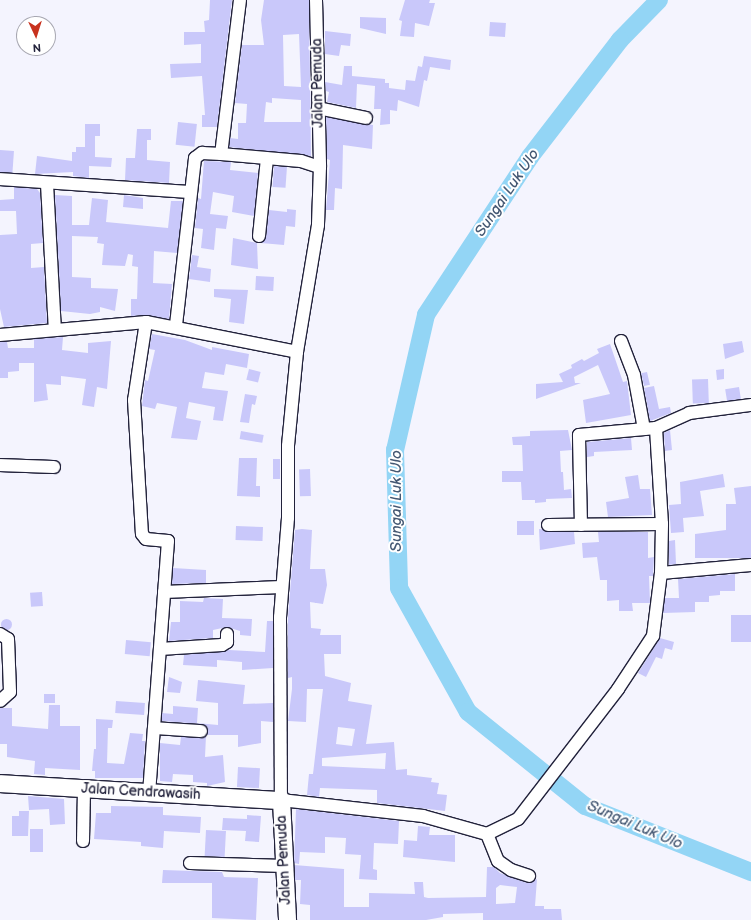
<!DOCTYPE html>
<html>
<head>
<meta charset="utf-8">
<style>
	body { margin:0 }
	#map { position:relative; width:751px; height:920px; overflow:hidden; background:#f4f4fe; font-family:"Balsamiq Sans",sans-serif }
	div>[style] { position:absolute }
	.river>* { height:18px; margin:-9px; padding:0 9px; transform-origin:9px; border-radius:9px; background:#93d5f5 }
	.building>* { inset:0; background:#c9c8fa; transform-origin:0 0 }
	.round { border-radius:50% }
	.roads { filter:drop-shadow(1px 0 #22223b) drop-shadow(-1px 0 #22223b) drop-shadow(0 1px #22223b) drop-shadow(0 -1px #22223b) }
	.minor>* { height:12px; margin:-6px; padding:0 6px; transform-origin:6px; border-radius:6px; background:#fff }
	.secondary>* { height:17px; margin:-8.5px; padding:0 8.5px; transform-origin:8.5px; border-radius:8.5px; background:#fff }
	span { translate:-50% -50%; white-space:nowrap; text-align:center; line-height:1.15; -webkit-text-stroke:4px #fff; paint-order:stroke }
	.street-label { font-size:14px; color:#22223b }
	.water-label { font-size:15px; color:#445873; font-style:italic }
	.north { position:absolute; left:16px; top:16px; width:40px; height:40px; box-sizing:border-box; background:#fff; border:1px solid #a7a7b1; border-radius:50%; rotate:176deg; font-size:11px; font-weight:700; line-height:16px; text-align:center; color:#22223b }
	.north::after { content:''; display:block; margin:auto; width:14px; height:18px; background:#c8321e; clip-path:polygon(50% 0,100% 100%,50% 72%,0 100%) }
</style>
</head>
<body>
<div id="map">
	<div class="river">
		<div style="left:659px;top:0;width:56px;rotate:134.3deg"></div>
		<div style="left:620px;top:40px;width:148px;rotate:127.6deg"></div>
		<div style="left:530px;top:157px;width:189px;rotate:123.4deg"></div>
		<div style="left:426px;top:315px;width:139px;rotate:102.9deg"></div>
		<div style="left:395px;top:450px;width:138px;rotate:88.3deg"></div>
		<div style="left:399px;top:588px;width:142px;rotate:60.9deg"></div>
		<div style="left:468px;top:712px;width:150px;rotate:38.8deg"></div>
		<div style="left:585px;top:806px;width:179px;rotate:21.7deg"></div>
	</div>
	<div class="building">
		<div style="clip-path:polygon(210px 0,232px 0,217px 127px,202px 127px,202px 115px,205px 115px,202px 76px,171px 78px,170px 64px,201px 63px,201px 44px,184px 45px,184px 32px,205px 32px,204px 21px,209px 20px)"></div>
		<div style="clip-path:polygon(evenodd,264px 0,309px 0,311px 156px,229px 147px,230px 138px,238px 139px,238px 123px,246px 123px,247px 104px,235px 103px,242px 45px,264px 45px,261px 20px,264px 0,299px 34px,301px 87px,284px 86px,283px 35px,299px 34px,264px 0,272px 98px,301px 100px,301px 122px,264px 122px,266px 102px,272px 103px,272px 98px)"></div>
		<div style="clip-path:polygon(405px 0,430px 0,429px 3px,435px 3px,429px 26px,415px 23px,414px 37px,400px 36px,402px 21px,399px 20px)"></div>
		<div style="clip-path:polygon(360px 17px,386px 18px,386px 34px,360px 28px)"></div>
		<div style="left:490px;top:22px;width:16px;height:14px;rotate:4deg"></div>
		<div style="clip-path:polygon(325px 31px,351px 34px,350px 46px,341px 45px,339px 56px,325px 54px)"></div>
		<div style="clip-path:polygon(424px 56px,451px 60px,450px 70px,430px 67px,427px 81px,424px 80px,419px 107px,398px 100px,397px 111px,390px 110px,390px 124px,380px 125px,381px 109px,374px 109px,375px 86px,357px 84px,356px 108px,327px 102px,329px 92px,326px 91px,325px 82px,342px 85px,344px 66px,352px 66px,352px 76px,385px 79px,385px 83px,389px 83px,389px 88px,405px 90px,406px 80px,415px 81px,418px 66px,422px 67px)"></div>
		<div style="clip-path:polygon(326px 117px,373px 125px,372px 149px,343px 145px,342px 189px,335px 188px,334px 210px,326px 210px,330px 160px,327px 159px)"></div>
		<div style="left:178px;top:122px;width:19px;height:23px;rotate:6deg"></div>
		<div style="clip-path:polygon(85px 124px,100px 124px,100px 136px,95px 136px,95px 157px,112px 158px,111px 167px,89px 166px,89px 178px,73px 176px,73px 172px,35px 174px,37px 156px,72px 161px,72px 152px,76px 152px,76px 147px,85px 147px)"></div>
		<div style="clip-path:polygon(137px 129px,151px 129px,151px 140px,147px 140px,147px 160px,170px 162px,169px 183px,125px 180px,126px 158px,135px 158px)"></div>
		<div style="left:0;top:150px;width:14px;height:22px;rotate:4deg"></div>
		<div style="clip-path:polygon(204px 161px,231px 162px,230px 170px,258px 173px,254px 216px,232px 212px,234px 196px,213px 192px,210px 214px,228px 216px,226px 229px,216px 228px,214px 250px,201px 248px,203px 229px,195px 228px,198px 198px,201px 199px)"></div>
		<div style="left:274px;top:166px;width:13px;height:21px;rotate:4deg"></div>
		<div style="clip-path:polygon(14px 187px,37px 189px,40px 193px,43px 243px,31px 244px,31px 268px,44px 267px,47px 323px,4px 327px,0 309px,0 235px,17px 234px,16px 211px,0 211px,0 200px,14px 199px)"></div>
		<div style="clip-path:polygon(55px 195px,72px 196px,72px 225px,89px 225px,92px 198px,108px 200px,106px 222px,168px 228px,171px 201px,183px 201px,177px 253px,154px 251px,153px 283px,172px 284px,169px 319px,147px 315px,131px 316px,131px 299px,137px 299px,138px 267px,132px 266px,133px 255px,128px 254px,125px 266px,102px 265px,104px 244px,97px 243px,98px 237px,72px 236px,72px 277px,91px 278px,91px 288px,118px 289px,115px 311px,100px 307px,100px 312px,90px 314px,61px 311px)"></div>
		<div style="clip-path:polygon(124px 195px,143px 198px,143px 209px,123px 207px)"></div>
		<div style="clip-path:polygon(287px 209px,296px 210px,295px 227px,286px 226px,284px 245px,261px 243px,266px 237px,269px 210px,287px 212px)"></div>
		<div style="clip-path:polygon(233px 238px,257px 243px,258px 269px,231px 265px)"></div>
		<div style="clip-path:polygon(192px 255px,199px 256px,197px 267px,211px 269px,210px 282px,189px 279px)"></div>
		<div style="left:256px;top:276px;width:18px;height:14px;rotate:3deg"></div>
		<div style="clip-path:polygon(214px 289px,248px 290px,244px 324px,229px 322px,231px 299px,214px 297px)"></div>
		<div style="clip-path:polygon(152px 334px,185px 340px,212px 350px,212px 347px,249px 354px,247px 368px,226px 364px,224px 375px,205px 372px,202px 388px,228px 391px,223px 421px,213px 420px,215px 407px,189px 402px,186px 418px,201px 421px,197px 440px,171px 438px,177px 407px,157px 403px,155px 409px,142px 406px,145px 380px,148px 381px,155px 350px,149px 349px)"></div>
		<div style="clip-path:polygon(63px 337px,62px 350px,88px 353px,88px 343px,111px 341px,107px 389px,97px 387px,94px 407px,82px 405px,86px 379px,61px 376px,61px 385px,46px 384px,48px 400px,34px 402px,34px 363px,19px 363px,19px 371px,8px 372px,8px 378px,0 378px,0 342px,7px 342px,8px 348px,34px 348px,34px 339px)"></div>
		<div style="clip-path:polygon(742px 341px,744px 352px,725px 359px,723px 344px)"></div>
		<div style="clip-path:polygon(610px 344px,623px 382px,627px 381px,631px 415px,586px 423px,583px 400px,610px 394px,598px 365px,574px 377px,575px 383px,581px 383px,536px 399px,536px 384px,563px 382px,559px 374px,572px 368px,571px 365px,582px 359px,584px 361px,599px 353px,597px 349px)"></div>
		<div style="left:249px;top:369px;width:12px;height:11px;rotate:14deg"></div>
		<div style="clip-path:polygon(724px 369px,724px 379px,717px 380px,716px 370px)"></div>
		<div style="left:647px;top:372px;width:13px;height:6px;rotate:77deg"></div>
		<div style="left:708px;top:379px;width:24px;height:16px;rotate:88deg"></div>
		<div style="clip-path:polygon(654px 386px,659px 409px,670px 407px,671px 413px,650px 421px,644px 388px)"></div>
		<div style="left:739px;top:387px;width:12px;height:14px;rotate:81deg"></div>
		<div style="clip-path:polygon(245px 394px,257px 396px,255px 405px,252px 404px,249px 423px,240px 422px)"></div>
		<div style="clip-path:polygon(568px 430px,572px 450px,560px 451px,561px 472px,563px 472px,564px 490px,571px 489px,572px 498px,546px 499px,546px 502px,535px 503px,535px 500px,522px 500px,521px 482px,502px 482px,502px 471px,523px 471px,522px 445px,513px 445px,512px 437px,530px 436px,530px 431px)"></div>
		<div style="clip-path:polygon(670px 430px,672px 450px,665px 451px,664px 433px)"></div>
		<div style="left:241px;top:431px;width:23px;height:8px;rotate:10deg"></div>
		<div style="clip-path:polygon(631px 438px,632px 450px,594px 452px,594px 456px,587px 457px,587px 442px)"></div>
		<div style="clip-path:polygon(239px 458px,257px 458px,256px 486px,260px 486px,260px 497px,237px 496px)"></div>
		<div style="left:273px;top:459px;width:7px;height:20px"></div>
		<div style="left:310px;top:469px;width:27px;height:11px;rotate:88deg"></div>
		<div style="clip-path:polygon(723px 474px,725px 487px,700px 491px,704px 516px,683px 518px,684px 532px,671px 533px,669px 505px,681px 504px,680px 482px)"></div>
		<div style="clip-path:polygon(638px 475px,640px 489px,650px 489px,652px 515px,608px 517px,606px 502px,629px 498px,625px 477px)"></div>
		<div style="clip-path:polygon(751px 486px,751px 558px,695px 558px,695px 534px,726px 530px,726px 504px,736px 504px,734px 488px)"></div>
		<div style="left:534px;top:521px;width:14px;height:17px;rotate:90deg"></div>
		<div style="left:236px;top:526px;width:27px;height:14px;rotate:2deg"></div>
		<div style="clip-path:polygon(evenodd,302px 529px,312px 530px,310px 569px,325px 569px,327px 585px,323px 604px,310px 602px,311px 628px,321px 629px,320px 635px,341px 635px,341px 654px,324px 654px,325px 676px,351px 683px,348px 701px,372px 705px,366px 744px,394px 742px,396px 770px,407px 769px,407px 775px,432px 778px,431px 782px,439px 783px,437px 794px,447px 795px,445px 811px,377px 803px,377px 790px,320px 788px,319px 797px,307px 795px,309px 774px,313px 774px,323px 689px,307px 689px,306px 722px,288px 721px,292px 689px,292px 677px,288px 678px,288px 617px,295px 530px,302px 529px,338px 727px,355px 729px,352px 746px,336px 744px,338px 727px,302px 529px,386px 753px,385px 769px,322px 766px,322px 758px,386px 753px)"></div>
		<div style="clip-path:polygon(539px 529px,574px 532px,575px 544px,540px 550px)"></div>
		<div style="clip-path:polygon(598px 532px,648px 532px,648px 558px,654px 557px,653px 576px,649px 576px,650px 603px,632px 603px,633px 611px,619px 611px,619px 600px,607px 601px,607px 580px,600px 580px,597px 557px,583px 558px,582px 543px,599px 542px)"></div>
		<div style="clip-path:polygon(675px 540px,676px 564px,669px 565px,669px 541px)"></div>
		<div style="clip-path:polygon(173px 568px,206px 570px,206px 583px,172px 584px)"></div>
		<div style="clip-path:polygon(735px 574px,735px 591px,720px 591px,720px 595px,709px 596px,709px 602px,695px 602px,695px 612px,663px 613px,665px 598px,679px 598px,678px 579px)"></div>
		<div style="left:42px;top:592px;width:14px;height:12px;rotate:86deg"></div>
		<div style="clip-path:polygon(204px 598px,223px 599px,222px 618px,252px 619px,251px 636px,240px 635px,240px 631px,227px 627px,213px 630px,213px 638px,169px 641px,171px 622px,180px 622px,180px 601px,203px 602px)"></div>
		<div style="left:731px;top:615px;width:20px;height:27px"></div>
		<div class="round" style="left:0.5px;top:618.5px;width:11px;height:11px"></div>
		<div style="clip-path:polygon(267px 621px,273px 621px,273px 668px,242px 670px,242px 662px,217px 660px,217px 667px,183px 665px,184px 655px,229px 650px,265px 652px)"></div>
		<div style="clip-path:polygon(660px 638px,674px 642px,672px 650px,665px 648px,662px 659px,656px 657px,646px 677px,638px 673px)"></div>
		<div style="left:126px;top:640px;width:25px;height:14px;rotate:5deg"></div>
		<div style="clip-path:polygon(169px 677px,182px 682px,180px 693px,167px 692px)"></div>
		<div style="clip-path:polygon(198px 680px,245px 685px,243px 704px,273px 703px,273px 722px,261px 721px,261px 743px,238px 747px,238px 735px,207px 735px,208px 728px,202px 724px,162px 721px,162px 713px,173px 714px,173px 706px,198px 708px,197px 723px,218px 725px,218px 703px,196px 701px)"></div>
		<div style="left:44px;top:694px;width:11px;height:9px"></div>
		<div style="left:116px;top:701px;width:29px;height:12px;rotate:4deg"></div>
		<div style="clip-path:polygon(49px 705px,60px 705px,60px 726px,80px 726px,80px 770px,45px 768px,45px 775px,34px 774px,35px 761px,7px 757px,7px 744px,0 744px,0 708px,12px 708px,12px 726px,48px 729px)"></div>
		<div style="clip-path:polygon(96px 719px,113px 720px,112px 728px,108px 728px,107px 763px,124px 764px,130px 733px,143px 734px,142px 741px,145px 741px,143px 778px,95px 778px,95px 771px,92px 771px,94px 749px,96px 749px)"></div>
		<div style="clip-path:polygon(206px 736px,205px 757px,223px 755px,225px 782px,207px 786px,207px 783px,193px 782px,193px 775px,173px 774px,172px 782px,160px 781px,160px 743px,180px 745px,181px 737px)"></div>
		<div style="left:238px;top:767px;width:22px;height:20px;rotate:3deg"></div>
		<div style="clip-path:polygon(28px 796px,64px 799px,65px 824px,50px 825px,49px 809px,29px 810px)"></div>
		<div style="clip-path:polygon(111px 806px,163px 807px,163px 815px,201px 817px,200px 833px,164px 831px,163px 848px,141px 846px,141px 842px,94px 839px,96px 813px,111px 813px)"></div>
		<div style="clip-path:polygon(296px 809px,399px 821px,398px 844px,374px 843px,373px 869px,377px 870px,377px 880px,359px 879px,361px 855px,345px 854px,346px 838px,325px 837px,325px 853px,300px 852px,299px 864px,294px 863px)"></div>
		<div style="clip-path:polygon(19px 811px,29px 811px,28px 836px,12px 836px,12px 816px,19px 816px)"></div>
		<div style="clip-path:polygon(247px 815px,261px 816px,259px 842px,245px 841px,246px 831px,222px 830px,223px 818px,247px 819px)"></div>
		<div style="clip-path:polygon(418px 826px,430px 827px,429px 835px,455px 835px,455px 862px,403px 857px,404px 840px,417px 841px)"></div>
		<div style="left:30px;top:829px;width:13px;height:23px"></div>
		<div style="left:206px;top:830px;width:20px;height:26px;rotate:3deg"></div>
		<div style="clip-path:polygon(evenodd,294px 865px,344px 869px,344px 907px,369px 907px,369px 893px,415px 894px,414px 882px,423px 882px,424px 897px,428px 898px,486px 897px,487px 867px,494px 867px,500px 873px,527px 883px,537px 879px,535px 906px,544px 906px,544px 909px,561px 909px,562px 920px,483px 920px,483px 913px,443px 914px,443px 917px,426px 920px,310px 920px,310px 905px,300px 904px,301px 880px,295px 880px,294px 865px,500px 885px,517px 887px,515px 903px,496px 904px,496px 888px,500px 885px)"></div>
		<div style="clip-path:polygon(163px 870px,222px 872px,224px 877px,258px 878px,256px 920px,212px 918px,212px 883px,162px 883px)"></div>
	</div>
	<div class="roads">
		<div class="minor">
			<div style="left:240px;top:0;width:155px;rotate:97deg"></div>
			<div style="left:221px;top:154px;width:80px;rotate:5deg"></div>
			<div style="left:301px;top:161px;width:20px;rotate:18deg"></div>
			<div style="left:316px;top:0;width:167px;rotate:88.6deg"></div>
			<div style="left:320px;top:167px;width:58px;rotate:92deg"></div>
			<div style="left:318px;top:225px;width:129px;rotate:99.4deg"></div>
			<div style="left:297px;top:352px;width:94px;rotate:95.5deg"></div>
			<div style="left:288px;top:446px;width:72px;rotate:90deg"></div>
			<div style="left:288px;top:518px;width:99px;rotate:94.6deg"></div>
			<div style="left:280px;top:617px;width:183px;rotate:89.7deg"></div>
			<div style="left:281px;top:800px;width:143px;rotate:6.4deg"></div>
			<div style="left:423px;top:816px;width:66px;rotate:15.7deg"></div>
			<div style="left:487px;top:834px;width:34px;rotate:-26deg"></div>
			<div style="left:518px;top:819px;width:164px;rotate:-52.4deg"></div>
			<div style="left:618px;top:689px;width:64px;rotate:-56.6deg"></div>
			<div style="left:653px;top:636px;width:64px;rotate:-82.8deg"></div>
			<div style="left:661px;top:573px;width:49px;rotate:-88.8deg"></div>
			<div style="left:662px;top:524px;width:96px;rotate:-93.6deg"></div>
			<div style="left:318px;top:108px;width:49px;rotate:11.8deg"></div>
			<div style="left:0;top:179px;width:191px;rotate:3.9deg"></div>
			<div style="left:47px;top:184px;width:146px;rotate:86.9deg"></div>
			<div style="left:259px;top:236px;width:78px;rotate:-84.1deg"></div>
			<div style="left:146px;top:322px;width:79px;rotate:98.7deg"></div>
			<div style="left:134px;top:400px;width:134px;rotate:86.6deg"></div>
			<div style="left:142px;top:534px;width:6px;rotate:51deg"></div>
			<div style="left:146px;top:539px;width:22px;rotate:5deg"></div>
			<div style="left:168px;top:541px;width:252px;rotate:94.3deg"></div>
			<div style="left:176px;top:325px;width:168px;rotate:-83.5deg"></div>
			<div style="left:195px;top:158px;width:9px;rotate:-36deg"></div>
			<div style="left:202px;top:153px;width:19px;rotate:3deg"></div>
			<div style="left:0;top:335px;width:147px;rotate:-5.1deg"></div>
			<div style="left:146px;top:322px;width:154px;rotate:11.2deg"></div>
			<div style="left:621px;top:341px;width:36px;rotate:69deg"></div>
			<div style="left:634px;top:375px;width:55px;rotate:79.5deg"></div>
			<div style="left:0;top:465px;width:54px;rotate:2.1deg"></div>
			<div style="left:548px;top:525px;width:114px;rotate:-0.5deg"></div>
			<div style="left:581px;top:525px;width:90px;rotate:-91.3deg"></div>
			<div style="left:579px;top:435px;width:77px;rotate:-5.2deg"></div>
			<div style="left:656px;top:428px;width:36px;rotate:-24deg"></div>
			<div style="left:689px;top:413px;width:63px;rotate:-7.4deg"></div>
			<div style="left:661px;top:573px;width:90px;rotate:-5.1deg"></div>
			<div style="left:164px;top:592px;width:117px;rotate:-2.4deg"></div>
			<div style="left:0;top:634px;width:9px;rotate:32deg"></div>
			<div style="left:8px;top:639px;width:53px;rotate:87.8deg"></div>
			<div style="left:10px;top:692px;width:13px;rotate:138deg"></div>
			<div style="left:160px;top:649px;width:62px;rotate:-3.7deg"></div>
			<div style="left:222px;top:645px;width:6px;rotate:-31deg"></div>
			<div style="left:227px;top:642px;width:8px;rotate:-90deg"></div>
			<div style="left:154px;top:728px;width:47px;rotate:3.7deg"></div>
			<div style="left:487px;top:834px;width:29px;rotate:68deg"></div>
			<div style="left:498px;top:861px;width:16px;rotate:35deg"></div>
			<div style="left:511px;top:870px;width:19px;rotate:18deg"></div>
			<div style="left:83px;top:841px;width:53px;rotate:-88.9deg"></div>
			<div style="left:190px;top:863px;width:94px;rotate:1.8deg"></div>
		</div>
		<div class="secondary">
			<div style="left:0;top:783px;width:282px;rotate:3.5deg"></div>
			<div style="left:281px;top:800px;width:120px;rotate:87.1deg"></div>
		</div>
	</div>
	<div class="street-label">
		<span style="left:318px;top:83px;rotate:-91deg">Jalan Pemuda</span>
		<span style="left:141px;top:792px;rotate:3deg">Jalan Cendrawasih</span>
		<span style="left:284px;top:860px;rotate:-93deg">Jalan Pemuda</span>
	</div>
	<div class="water-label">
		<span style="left:507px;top:193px;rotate:-56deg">Sungai Luk Ulo</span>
		<span style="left:397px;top:501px;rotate:-90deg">Sungai Luk Ulo</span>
		<span style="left:635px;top:825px;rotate:23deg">Sungai Luk Ulo</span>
	</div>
	<div class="north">N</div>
</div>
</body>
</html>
